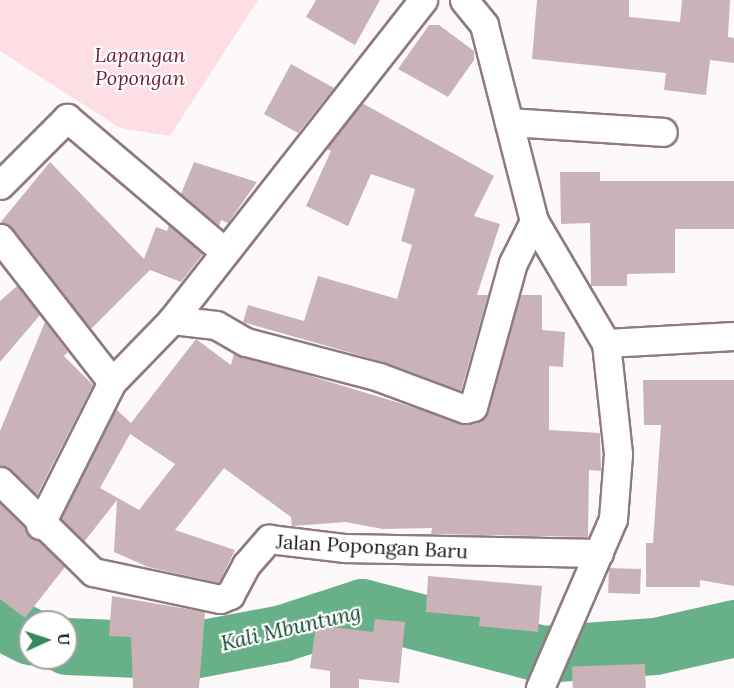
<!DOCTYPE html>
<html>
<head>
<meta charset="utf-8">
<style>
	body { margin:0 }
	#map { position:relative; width:734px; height:688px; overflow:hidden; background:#fdf9fa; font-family:Lora,serif }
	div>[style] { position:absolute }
	.green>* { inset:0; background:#fddee5 }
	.river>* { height:57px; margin:-28.5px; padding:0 28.5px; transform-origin:28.5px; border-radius:28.5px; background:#68b087 }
	.building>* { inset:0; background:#c9b3b8; transform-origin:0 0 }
	.roads { filter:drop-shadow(2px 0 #8f7a7f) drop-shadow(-2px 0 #8f7a7f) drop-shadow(0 2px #8f7a7f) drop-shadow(0 -2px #8f7a7f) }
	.street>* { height:27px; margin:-13.5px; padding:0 13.5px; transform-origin:13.5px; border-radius:13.5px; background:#fff }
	span { translate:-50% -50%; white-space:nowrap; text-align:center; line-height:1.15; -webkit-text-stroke:4.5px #fff; paint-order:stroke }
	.park-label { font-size:20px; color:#711739; font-style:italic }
	.street-label { font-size:20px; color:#1a1214 }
	.water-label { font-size:21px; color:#0a452a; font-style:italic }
	.north { position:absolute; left:18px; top:610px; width:60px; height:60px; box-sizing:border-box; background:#fff; border:2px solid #a3a0a1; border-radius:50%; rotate:87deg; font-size:16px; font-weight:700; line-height:24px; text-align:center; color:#1a1214 }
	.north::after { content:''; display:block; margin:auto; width:21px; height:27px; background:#33895c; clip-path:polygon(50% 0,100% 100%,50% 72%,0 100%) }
</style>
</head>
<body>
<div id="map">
	<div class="green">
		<div style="clip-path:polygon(0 0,258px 0,170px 136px,120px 128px,0 51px)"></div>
	</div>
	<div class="river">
		<div style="left:0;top:621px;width:34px;rotate:27deg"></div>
		<div style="left:66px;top:646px;width:121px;rotate:2.4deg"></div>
		<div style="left:187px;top:651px;width:97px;rotate:-10.7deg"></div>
		<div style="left:282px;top:633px;width:84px;rotate:-18deg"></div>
		<div style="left:362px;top:607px;width:187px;rotate:14.6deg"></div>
		<div style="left:543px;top:654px;width:112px;rotate:-4.1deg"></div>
		<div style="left:655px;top:646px;width:81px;rotate:-12.8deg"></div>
	</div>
	<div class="building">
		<div style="clip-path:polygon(316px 0,380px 0,355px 45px,306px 17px)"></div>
		<div style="clip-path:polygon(537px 0,629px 0,629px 17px,680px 22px,682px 0,730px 0,728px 37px,734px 38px,734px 63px,710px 60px,706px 95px,664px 90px,666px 73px,532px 59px)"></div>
		<div style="clip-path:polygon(429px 25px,439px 25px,474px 51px,474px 60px,448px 97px,398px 69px)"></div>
		<div style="clip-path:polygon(291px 64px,334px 88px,298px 133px,264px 114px)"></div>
		<div style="clip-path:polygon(362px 103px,494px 176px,474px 216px,500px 224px,477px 295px,488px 295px,461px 391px,383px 362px,243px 322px,248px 305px,304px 321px,318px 276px,397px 299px,412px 245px,401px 241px,415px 189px,371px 174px,348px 226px,306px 206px,331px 151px,327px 149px)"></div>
		<div style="clip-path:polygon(50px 162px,144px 259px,156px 227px,167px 231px,169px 225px,203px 254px,181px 282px,150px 270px,91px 329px,12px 228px,0 223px)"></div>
		<div style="clip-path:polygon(194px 162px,257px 182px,228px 223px,221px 220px,219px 226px,181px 194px)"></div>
		<div style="clip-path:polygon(560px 172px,600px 172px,600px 181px,734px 181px,734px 229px,675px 229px,675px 273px,627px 274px,627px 286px,591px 286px,590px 223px,561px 224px)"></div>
		<div style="clip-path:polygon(17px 286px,40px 315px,0 362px,0 301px)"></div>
		<div style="clip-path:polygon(evenodd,520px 295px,542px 295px,542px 330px,565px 332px,563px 367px,549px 366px,549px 430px,600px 433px,601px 471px,589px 470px,588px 537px,431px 534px,432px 528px,383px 529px,345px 522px,292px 526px,291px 517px,224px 468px,175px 530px,235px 550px,219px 583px,148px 567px,114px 552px,117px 500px,84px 542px,61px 519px,116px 409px,131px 423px,196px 339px,231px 365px,234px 353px,469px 424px,488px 411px,520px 295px,130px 434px,175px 464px,139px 510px,100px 488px,130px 434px)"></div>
		<div style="clip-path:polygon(45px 322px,68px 352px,64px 356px,93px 385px,37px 495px,11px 470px,0 466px,0 431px)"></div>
		<div style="clip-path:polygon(643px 380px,734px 380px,734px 586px,700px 580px,700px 587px,646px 587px,646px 543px,653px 543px,661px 425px,644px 425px)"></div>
		<div style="clip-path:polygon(0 503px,65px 567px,25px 618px,0 599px)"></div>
		<div style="left:609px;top:568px;width:32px;height:25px;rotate:2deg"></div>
		<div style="clip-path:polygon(428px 576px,542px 586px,538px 632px,479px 626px,480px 617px,426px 612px)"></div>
		<div style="clip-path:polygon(112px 596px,205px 612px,199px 688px,133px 688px,131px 637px,109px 636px)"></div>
		<div style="clip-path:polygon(375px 619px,405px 622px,399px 683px,359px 679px,359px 688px,330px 688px,330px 671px,310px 668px,316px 625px,373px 632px)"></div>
		<div style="left:645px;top:664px;width:24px;height:73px;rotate:88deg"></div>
	</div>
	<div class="roads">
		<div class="street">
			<div style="left:464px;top:0;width:32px;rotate:51deg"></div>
			<div style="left:484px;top:25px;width:202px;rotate:75.7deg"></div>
			<div style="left:534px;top:221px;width:142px;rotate:59.5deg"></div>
			<div style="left:606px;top:343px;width:112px;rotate:83.8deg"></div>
			<div style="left:618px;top:454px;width:65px;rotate:94.4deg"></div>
			<div style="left:613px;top:519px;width:184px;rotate:113.4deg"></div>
			<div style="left:509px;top:122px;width:154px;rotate:3.7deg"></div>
			<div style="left:0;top:185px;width:95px;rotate:-45deg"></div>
			<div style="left:67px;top:118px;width:207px;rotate:40.3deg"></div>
			<div style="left:0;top:238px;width:182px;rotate:52.1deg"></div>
			<div style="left:172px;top:320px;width:44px;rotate:6.5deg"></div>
			<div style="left:216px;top:325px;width:34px;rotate:30deg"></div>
			<div style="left:246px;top:342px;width:138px;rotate:14.7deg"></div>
			<div style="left:379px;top:377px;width:92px;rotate:20.4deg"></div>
			<div style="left:465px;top:409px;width:8px;rotate:-14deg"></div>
			<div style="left:473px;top:407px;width:149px;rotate:-74.5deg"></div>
			<div style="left:513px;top:263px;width:47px;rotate:-63.4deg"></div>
			<div style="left:606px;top:343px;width:128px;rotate:-3.1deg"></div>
			<div style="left:0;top:481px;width:130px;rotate:44.4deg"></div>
			<div style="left:93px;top:572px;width:130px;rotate:12deg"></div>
			<div style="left:220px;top:599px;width:11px;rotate:-22deg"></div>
			<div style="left:230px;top:595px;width:34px;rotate:-62deg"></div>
			<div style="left:246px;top:565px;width:35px;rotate:-49deg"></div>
			<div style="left:269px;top:539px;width:77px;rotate:6.8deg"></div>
			<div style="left:345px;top:548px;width:254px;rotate:1.1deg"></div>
			<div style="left:40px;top:525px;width:160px;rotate:-63.3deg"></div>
			<div style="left:112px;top:382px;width:86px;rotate:-45.9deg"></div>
			<div style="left:172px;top:320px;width:407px;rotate:-51.9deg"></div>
		</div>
	</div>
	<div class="park-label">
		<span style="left:140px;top:66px">Lapangan<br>Popongan</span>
	</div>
	<div class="street-label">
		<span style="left:372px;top:546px;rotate:3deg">Jalan Popongan Baru</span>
	</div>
	<div class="water-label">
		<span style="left:291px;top:628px;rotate:-13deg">Kali Mbuntung</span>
	</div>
	<div class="north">U</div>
</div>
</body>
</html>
